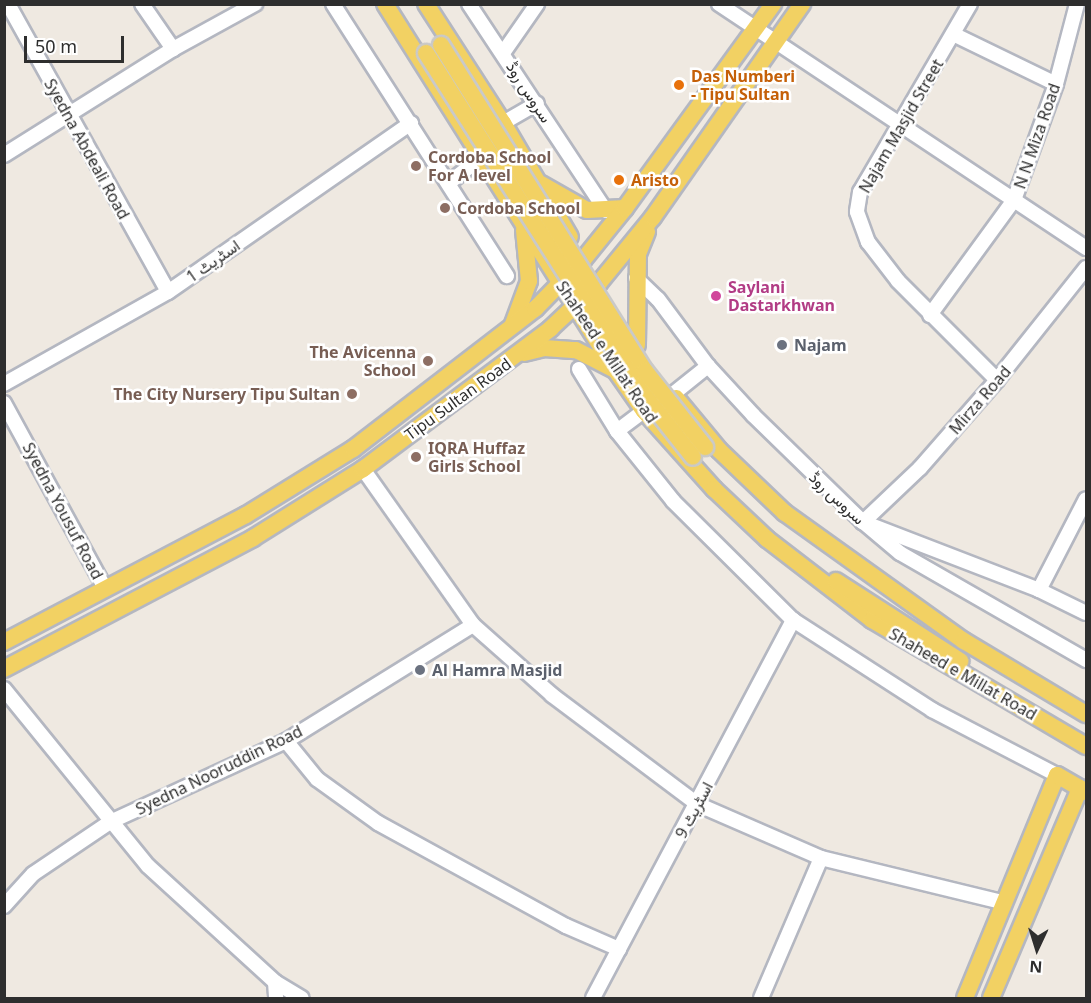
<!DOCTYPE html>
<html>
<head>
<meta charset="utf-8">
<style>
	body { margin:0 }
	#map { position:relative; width:1091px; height:1003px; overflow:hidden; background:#efe9e1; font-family:"Noto Sans",Vazirmatn,sans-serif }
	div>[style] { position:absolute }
	.roads { filter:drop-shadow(2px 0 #b4b7c1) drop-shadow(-2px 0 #b4b7c1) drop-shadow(0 2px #b4b7c1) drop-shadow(0 -2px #b4b7c1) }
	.minor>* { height:14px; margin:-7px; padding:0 7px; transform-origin:7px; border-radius:7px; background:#fff }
	.major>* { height:16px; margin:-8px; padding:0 8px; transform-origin:8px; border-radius:8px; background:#f2d163 }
	.bridges { filter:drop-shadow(2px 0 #c9c9c9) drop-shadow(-2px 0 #c9c9c9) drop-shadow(0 2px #c9c9c9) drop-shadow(0 -2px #c9c9c9) }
	.major-bridge>* { height:16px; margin:-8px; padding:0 8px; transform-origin:8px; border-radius:8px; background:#f2d163 }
	.dots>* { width:16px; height:16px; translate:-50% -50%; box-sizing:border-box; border:3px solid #fff; border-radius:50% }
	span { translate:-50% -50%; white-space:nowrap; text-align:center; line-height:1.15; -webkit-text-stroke:5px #fff; paint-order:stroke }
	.food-label { font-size:16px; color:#c56008; font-weight:700 }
	.left { translate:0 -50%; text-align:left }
	.street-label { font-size:16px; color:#2e2e2e }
	.education-label { font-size:16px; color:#785e54; font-weight:700 }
	.right { translate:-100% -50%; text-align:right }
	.hotel-label { font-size:16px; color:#b23c85; font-weight:700 }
	.worship-label { font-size:16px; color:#5b616d; font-weight:700 }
	.frame { position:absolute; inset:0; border:6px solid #2e2e2e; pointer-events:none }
	.north { position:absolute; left:1007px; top:919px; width:60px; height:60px; -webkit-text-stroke:4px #fff; paint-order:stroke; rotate:184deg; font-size:16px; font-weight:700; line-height:24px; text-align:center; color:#2e2e2e }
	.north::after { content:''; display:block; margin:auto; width:21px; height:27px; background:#2e2e2e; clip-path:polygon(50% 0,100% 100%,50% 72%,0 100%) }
	.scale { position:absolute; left:24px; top:36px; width:100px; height:27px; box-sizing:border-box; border:3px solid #2e2e2e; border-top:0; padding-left:8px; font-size:18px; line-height:21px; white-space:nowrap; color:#2e2e2e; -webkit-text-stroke:4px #fff; paint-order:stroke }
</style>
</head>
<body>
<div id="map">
	<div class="roads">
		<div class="minor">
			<div style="left:8px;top:4px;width:329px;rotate:60.9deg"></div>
			<div style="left:142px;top:4px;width:55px;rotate:55.4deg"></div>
			<div style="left:333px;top:4px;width:323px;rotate:57.4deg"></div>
			<div style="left:469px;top:4px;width:248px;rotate:56.5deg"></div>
			<div style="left:719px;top:4px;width:441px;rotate:33.6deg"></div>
			<div style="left:970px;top:4px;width:218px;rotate:120.3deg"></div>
			<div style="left:860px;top:192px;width:20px;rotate:99deg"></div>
			<div style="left:857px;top:212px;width:32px;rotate:70deg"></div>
			<div style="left:868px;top:242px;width:49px;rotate:52.4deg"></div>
			<div style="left:898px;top:281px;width:140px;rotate:45deg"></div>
			<div style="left:953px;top:34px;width:114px;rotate:25.9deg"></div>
			<div style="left:503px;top:53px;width:60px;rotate:-55.2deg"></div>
			<div style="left:503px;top:123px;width:39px;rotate:-30deg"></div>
			<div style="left:4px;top:155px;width:199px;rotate:-32.1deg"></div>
			<div style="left:173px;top:49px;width:94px;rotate:-28.8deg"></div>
			<div style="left:450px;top:182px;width:39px;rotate:-38deg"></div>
			<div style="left:1086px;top:268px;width:143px;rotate:128.5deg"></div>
			<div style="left:997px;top:380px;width:117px;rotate:131.2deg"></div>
			<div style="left:920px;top:468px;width:79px;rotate:136.5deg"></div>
			<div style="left:863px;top:522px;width:189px;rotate:21.1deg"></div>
			<div style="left:1039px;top:590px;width:52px;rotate:26.1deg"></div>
			<div style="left:636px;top:278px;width:30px;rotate:44deg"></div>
			<div style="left:658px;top:299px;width:84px;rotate:53.3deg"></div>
			<div style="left:708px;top:366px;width:67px;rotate:47.4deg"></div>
			<div style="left:753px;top:415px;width:153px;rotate:44.2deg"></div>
			<div style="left:863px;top:522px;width:48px;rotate:40deg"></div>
			<div style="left:900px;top:553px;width:215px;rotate:29.9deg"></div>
			<div style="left:930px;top:315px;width:142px;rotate:-53.9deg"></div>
			<div style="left:1014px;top:200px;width:123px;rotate:-70.1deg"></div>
			<div style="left:1056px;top:84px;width:83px;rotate:-75.3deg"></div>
			<div style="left:579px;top:369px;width:73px;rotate:58.5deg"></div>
			<div style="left:617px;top:431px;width:90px;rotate:51.3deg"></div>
			<div style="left:673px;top:501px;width:169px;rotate:44.8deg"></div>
			<div style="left:793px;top:620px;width:166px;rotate:32.9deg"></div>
			<div style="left:932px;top:710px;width:141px;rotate:27.5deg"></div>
			<div style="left:4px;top:384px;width:188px;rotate:-29.3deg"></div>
			<div style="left:168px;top:292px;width:296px;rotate:-34.8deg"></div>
			<div style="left:673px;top:394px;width:45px;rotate:-38.7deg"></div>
			<div style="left:4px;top:403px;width:211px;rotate:61.4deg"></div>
			<div style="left:617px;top:431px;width:34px;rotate:-37deg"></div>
			<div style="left:363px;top:469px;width:191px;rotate:54.8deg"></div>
			<div style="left:473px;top:625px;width:106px;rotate:41.5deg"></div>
			<div style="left:552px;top:695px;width:181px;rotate:36.9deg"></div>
			<div style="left:697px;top:804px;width:135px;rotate:23.5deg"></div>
			<div style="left:821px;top:858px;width:189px;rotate:13.7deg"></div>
			<div style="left:1039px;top:590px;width:102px;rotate:-62.7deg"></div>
			<div style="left:4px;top:689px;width:228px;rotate:50.9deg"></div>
			<div style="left:148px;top:866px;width:172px;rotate:42.4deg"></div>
			<div style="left:275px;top:982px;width:31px;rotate:31deg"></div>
			<div style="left:286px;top:741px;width:49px;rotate:50.8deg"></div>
			<div style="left:317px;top:779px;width:75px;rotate:35.8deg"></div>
			<div style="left:378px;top:823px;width:214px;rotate:28.7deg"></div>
			<div style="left:566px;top:926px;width:58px;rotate:23.5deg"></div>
			<div style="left:4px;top:906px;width:43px;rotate:-47.8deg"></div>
			<div style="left:33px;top:874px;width:93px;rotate:-34deg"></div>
			<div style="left:110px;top:822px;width:194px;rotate:-24.7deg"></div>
			<div style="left:286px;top:741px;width:220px;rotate:-31.8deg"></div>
			<div style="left:275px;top:982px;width:16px;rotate:86deg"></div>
			<div style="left:593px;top:998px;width:428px;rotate:-62.1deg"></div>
			<div style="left:761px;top:998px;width:152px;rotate:-66.8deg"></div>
		</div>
		<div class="major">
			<div style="left:385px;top:4px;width:434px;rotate:57.8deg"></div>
			<div style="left:616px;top:371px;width:49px;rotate:55deg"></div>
			<div style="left:644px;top:411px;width:105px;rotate:48.1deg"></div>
			<div style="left:714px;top:489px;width:73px;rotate:43.3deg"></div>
			<div style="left:767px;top:539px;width:133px;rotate:37.6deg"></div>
			<div style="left:872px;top:620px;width:248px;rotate:30.5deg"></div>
			<div style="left:426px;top:4px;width:142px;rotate:57.1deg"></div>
			<div style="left:503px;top:123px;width:132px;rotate:59.6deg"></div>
			<div style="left:541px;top:184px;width:53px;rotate:29.5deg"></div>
			<div style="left:587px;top:210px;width:38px;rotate:-3deg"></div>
			<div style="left:513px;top:324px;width:46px;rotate:-69.6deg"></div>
			<div style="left:529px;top:281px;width:51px;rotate:-95.6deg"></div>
			<div style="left:637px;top:345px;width:91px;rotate:-89.4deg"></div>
			<div style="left:638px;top:254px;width:24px;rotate:-68deg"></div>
			<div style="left:524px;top:353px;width:21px;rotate:-14deg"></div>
			<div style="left:544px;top:348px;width:32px;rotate:4deg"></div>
			<div style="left:576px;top:350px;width:44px;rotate:27.1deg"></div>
			<div style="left:676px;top:398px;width:67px;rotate:50.4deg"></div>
			<div style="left:719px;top:450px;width:91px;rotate:43.7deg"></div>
			<div style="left:785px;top:513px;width:220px;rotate:35.6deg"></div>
			<div style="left:964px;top:641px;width:142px;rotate:30.9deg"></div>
			<div style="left:836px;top:581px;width:148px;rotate:32.8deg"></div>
			<div style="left:4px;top:642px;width:273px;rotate:-27.7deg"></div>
			<div style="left:246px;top:515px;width:126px;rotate:-31.7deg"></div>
			<div style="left:353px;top:449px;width:230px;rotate:-37.6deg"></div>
			<div style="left:535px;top:309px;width:69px;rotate:-45.6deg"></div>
			<div style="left:583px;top:260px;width:67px;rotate:-51.1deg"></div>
			<div style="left:625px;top:208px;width:252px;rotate:-54deg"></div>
			<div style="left:4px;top:669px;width:281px;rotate:-27.7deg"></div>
			<div style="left:253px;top:538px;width:130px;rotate:-32.1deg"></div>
			<div style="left:363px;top:469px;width:234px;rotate:-36.8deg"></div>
			<div style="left:550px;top:329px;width:67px;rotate:-43.2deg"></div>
			<div style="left:599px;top:283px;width:85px;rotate:-50.7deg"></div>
			<div style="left:653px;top:217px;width:260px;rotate:-55deg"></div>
			<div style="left:965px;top:998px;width:241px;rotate:-67.6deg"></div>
			<div style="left:1057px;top:775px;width:34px;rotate:30deg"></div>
			<div style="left:991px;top:998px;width:228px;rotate:-67deg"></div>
		</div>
	</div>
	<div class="bridges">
		<div class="major-bridge">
			<div style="left:441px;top:45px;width:385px;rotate:58deg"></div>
			<div style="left:645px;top:371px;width:97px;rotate:51.7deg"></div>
			<div style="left:426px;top:53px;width:394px;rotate:57.6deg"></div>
			<div style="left:637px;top:386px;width:90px;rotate:51.7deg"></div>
		</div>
	</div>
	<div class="dots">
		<div style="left:679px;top:85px;background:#e8710a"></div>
		<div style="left:416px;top:166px;background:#8d6e63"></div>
		<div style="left:619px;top:180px;background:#e8710a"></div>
		<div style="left:445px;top:208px;background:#8d6e63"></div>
		<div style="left:716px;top:296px;background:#d1479c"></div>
		<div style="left:782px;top:345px;background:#6b7280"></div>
		<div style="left:428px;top:361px;background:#8d6e63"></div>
		<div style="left:352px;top:394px;background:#8d6e63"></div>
		<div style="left:416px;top:457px;background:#8d6e63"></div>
		<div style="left:420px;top:670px;background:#6b7280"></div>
	</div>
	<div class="food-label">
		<span class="left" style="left:691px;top:85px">Das Numberi<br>- Tipu Sultan</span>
		<span class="left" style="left:631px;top:180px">Aristo</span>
	</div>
	<div class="street-label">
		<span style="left:529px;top:92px;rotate:57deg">سروس روڈ</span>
		<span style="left:901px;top:126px;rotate:-60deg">Najam Masjid Street</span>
		<span style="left:1037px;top:136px;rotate:-71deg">N N Miza Road</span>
		<span style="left:87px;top:149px;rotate:61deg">Syedna Abdeali Road</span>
		<span style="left:213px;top:261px;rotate:-35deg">اسٹریٹ 1</span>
		<span style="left:607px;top:352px;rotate:56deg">Shaheed e Millat Road</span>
		<span style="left:458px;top:399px;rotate:-36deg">Tipu Sultan Road</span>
		<span style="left:980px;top:400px;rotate:-49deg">Mirza Road</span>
		<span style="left:837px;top:498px;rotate:43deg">سروس روڈ</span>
		<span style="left:63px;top:511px;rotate:62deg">Syedna Yousuf Road</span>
		<span style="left:963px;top:674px;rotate:30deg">Shaheed e Millat Road</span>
		<span style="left:219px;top:770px;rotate:-26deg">Syedna Nooruddin Road</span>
		<span style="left:694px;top:810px;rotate:-62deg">اسٹریٹ 9</span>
	</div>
	<div class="education-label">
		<span class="left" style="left:428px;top:166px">Cordoba School<br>For A level</span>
		<span class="left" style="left:457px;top:208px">Cordoba School</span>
		<span class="right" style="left:416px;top:361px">The Avicenna<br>School</span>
		<span class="right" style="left:340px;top:394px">The City Nursery Tipu Sultan</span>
		<span class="left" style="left:428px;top:457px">IQRA Huffaz<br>Girls School</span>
	</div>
	<div class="hotel-label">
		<span class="left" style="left:728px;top:296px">Saylani<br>Dastarkhwan</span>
	</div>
	<div class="worship-label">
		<span class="left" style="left:794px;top:345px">Najam</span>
		<span class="left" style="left:432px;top:670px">Al Hamra Masjid</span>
	</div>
	<div class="frame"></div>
	<div class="north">N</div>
	<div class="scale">50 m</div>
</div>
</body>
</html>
